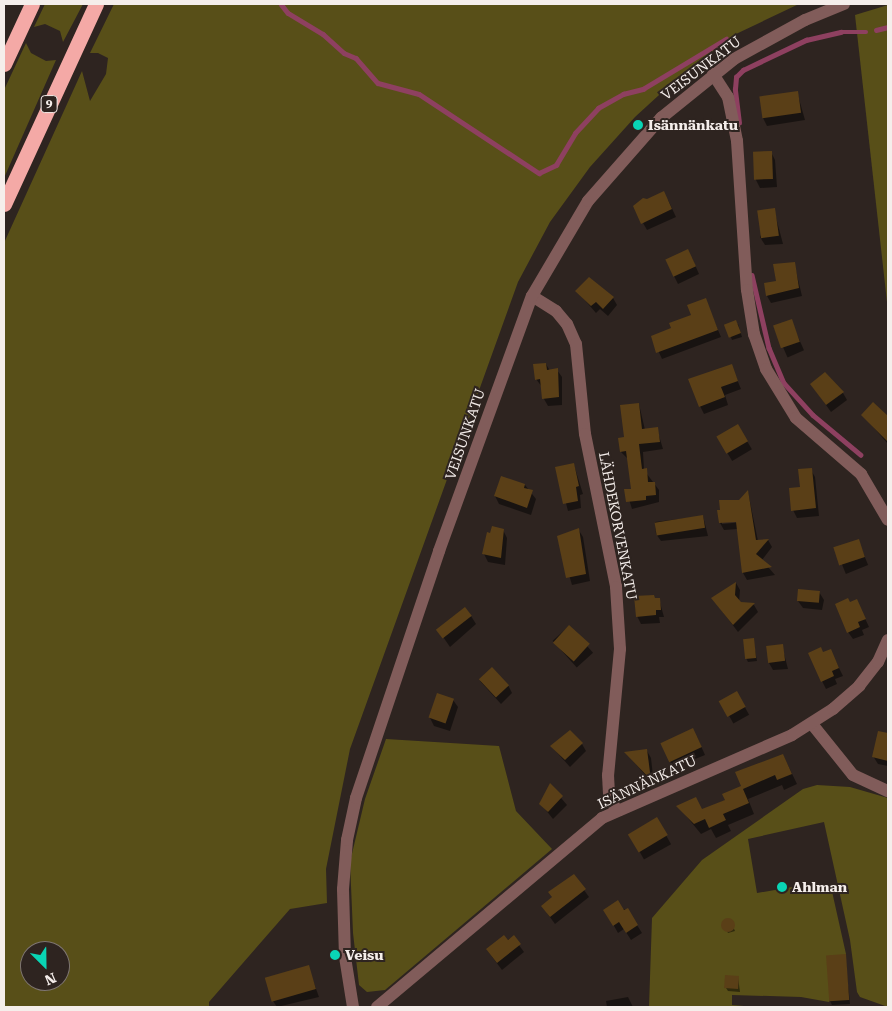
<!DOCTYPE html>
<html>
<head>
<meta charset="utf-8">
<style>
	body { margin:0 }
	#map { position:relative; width:892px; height:1011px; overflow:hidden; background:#2e2420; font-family:"Roboto Serif",serif }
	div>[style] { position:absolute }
	.green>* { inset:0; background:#584f18 }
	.shadow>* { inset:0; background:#0007; transform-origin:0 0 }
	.stream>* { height:4.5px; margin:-2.25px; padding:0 2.25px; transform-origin:2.25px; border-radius:2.25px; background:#8e4060 }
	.building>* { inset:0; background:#5a3f17; transform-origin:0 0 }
	.round { border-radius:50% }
	.minor>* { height:12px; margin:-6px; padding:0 6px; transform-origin:6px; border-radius:6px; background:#815c5a }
	.highway>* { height:15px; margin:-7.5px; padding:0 7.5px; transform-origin:7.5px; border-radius:7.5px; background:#f4a9a6 }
	.dots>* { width:14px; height:14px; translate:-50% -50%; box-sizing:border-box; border:2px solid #2e2420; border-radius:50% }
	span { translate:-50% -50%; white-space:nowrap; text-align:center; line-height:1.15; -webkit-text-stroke:4px #2e2420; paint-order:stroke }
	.shield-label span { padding:1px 4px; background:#2e2420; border:1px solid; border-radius:4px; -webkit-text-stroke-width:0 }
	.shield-label { font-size:12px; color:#f5eeeb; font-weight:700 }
	.street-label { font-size:14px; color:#f5eeeb }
	.poi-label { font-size:14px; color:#f5eeeb; font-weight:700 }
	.left { translate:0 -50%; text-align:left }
	.frame { position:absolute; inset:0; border:5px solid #f5eeeb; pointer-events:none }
	.north { position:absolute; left:20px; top:941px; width:50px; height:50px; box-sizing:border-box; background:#2e2420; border:1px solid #7e7571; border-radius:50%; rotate:157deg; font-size:14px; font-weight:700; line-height:20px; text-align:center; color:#f5eeeb }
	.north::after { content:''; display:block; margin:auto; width:18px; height:22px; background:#09d5b5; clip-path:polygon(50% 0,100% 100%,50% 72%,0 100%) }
</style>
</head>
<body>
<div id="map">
	<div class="green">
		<div style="clip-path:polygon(45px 4px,83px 4px,63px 42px,60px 31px,45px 24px,34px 27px)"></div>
		<div style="clip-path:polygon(evenodd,114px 4px,799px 4px,736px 34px,682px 74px,635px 117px,590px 167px,550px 222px,518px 282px,350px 749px,326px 869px,327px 903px,290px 909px,209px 1002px,209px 1007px,4px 1007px,4px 243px,82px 71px,90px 101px,106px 74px,108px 58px,98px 53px,90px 53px,114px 4px,30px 951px,60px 951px,60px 981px,30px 981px,30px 951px)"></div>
		<div style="clip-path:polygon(888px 5px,888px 311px,855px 15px)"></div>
		<div style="clip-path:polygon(26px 43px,31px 53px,46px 61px,56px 60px,4px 178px,4px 90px)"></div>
		<div style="clip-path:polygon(386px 739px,499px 746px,516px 811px,552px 849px,385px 990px,367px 992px,359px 985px,353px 933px,350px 862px,365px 799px)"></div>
		<div style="clip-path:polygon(817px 785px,850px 787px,888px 798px,888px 1007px,860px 997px,857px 992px,850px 940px,824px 822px,748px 839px,757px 893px,798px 886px,800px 891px,831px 887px,846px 954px,829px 1002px,801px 997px,732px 995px,732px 1005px,756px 1007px,649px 1007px,652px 918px,702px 860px,803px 789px)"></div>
	</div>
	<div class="shadow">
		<div style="clip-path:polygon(797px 92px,805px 120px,767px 126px,763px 118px)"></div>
		<div style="clip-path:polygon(771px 152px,775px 160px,777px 187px,760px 188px,756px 180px,754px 153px)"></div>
		<div style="clip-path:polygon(668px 200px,676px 217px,647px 230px,643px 223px)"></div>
		<div style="clip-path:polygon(774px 210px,783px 244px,765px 245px,760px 237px)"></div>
		<div style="clip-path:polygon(692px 258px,699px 274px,678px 284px,674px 276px)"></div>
		<div style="clip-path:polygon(794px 263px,802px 296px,771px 303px,767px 296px)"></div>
		<div style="clip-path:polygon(577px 291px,613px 298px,617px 305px,608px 316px,600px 309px,596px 313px)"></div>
		<div style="clip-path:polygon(705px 300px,721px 337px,662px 359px,652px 337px,673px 329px,692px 316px)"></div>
		<div style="left:791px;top:321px;width:32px;height:18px;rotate:66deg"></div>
		<div style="clip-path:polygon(738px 324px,742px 337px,732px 340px,726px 325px)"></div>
		<div style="clip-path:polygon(546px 364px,550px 371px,557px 370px,562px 377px,562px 405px,548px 406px,544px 399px,542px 387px,536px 379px)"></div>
		<div style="clip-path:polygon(731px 365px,741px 389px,725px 395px,728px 405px,704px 414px,700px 406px)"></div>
		<div style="clip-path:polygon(811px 384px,843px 393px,847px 400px,831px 412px)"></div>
		<div style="clip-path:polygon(639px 404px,645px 430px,657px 429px,663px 449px,643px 452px,644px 470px,659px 490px,659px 502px,632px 509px,626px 490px,633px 490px,628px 459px,621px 452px)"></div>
		<div style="clip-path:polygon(873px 404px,888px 418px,888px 444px,863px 415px)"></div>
		<div style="left:738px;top:426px;width:27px;height:23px;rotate:59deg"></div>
		<div style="clip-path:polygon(574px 465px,583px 494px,580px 495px,581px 508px,568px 511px,557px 468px)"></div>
		<div style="clip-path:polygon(811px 470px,815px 477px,819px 516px,797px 518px,793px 510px)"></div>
		<div style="clip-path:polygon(525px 485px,536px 499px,531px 515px,499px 504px,495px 496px)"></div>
		<div style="clip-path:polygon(evenodd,748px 492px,758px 541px,768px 540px,772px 547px,762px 560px,775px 575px,747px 580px,743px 573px,738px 529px,724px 530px,720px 523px,748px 492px,743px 520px,743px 522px,722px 524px,722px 522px,743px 520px)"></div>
		<div style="clip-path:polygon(703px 516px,708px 536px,661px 541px,656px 534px,655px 522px)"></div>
		<div style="clip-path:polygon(578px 529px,583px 537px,590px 581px,572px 585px,558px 537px)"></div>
		<div style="clip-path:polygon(503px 530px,507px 538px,505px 565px,488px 562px,484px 554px,491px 534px)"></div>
		<div style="left:858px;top:540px;width:27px;height:24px;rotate:68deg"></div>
		<div style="clip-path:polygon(736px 583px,740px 590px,739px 602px,754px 605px,758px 612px,738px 632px,713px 599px)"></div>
		<div style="clip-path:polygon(819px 592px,824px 600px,822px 610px,803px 608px,798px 601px)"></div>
		<div style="clip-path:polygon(659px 599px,664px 617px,659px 617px,660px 623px,641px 624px,637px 616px)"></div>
		<div style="clip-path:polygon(857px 601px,869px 627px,862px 630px,864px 635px,853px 639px,848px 632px,850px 604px)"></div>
		<div style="clip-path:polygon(471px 616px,476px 624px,450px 647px,439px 631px)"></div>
		<div style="left:569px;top:626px;width:36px;height:22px;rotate:48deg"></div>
		<div style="clip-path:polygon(753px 639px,757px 661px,748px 662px,746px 658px)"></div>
		<div style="clip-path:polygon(782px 646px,788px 669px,773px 670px,769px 663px)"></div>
		<div style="clip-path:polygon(830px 650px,843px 676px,835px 679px,837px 684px,826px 689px,822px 681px,824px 653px)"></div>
		<div style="clip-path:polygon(480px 681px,508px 685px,512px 693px,501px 704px)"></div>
		<div style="left:737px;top:693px;width:25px;height:18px;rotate:61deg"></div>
		<div style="clip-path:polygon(453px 700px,458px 707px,450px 731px,434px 726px,430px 718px)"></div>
		<div style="clip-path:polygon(879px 732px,888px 735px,888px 766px,878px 764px,873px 756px)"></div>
		<div style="clip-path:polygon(697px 737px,705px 755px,673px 768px,662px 743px)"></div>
		<div style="clip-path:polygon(582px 744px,586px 751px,570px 767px,552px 747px)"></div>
		<div style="clip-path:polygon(647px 751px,651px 758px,654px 785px,626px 753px)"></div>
		<div style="clip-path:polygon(783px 755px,797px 784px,784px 790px,782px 785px,748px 799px,754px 814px,728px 825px,731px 831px,716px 838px,711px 829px,701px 834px,678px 806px,702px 810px,726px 800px)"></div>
		<div style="clip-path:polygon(550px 785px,567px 805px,553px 819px,541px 804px)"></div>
		<div style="left:657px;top:819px;width:29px;height:31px;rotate:61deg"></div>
		<div style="clip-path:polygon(574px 876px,589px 897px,555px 924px,547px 913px,553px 898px)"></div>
		<div style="clip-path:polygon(627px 909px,642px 933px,631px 940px,624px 929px,618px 933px,605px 910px)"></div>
		<div style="clip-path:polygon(730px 920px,735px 931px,728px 933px,723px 923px)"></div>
		<div style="clip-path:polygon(513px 937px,524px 952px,502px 970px,487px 950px)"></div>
		<div style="clip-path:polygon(845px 956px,850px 1004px,832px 1005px,830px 1001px)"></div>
		<div style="clip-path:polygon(308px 967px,319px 997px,277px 1007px,273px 1001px)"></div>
		<div style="clip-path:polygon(738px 977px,740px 992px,728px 991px,726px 988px)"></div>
		<div style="clip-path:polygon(628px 997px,633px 1007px,607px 1007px,606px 1001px)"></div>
	</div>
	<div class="stream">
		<div style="left:281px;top:4px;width:11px;rotate:52deg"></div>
		<div style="left:288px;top:13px;width:41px;rotate:31deg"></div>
		<div style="left:323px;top:34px;width:28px;rotate:42deg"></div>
		<div style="left:344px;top:53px;width:13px;rotate:23deg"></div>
		<div style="left:356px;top:58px;width:33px;rotate:49deg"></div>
		<div style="left:378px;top:83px;width:42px;rotate:15deg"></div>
		<div style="left:419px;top:94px;width:144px;rotate:33.4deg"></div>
		<div style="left:539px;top:173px;width:19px;rotate:-25deg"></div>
		<div style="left:556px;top:165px;width:37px;rotate:-59deg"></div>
		<div style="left:575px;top:133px;width:34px;rotate:-47deg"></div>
		<div style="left:598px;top:108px;width:29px;rotate:-29deg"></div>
		<div style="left:623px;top:94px;width:21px;rotate:-14deg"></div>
		<div style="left:643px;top:89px;width:97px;rotate:-31.1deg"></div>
		<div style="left:876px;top:30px;width:12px;rotate:-14deg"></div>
		<div style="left:739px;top:123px;width:34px;rotate:-97deg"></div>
		<div style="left:735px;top:89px;width:12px;rotate:-85deg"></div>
		<div style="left:736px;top:77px;width:10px;rotate:-45deg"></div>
		<div style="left:743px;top:70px;width:70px;rotate:-25.5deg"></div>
		<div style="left:806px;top:40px;width:36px;rotate:-13deg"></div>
		<div style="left:841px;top:32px;width:25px"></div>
		<div style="left:752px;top:275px;width:75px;rotate:76.9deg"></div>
		<div style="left:769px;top:348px;width:38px;rotate:67deg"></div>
		<div style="left:784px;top:383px;width:43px;rotate:47.8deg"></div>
		<div style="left:813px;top:415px;width:62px;rotate:39.8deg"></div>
	</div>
	<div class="building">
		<div style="left:798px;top:91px;width:22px;height:39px;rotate:82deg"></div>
		<div style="left:772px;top:151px;width:28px;height:19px;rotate:88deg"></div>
		<div style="clip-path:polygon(664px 191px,672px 209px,641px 224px,633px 206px,643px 198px,647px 199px)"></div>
		<div style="left:775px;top:208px;width:28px;height:18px;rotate:82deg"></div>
		<div style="left:688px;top:249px;width:19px;height:25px;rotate:65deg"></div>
		<div style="clip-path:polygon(795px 262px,799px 288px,766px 296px,764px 283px,776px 281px,773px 264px)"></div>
		<div style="clip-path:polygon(589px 277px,614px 297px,603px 309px,596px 302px,591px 306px,575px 291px)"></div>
		<div style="clip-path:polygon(706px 298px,718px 330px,656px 353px,651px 336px,671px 328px,669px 323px,691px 315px,687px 305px)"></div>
		<div style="left:792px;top:319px;width:24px;height:20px;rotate:71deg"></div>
		<div style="left:736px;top:320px;width:14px;height:13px;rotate:69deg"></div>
		<div style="clip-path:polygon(546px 363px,547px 370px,558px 368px,559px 397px,542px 399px,540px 379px,535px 380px,533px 364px)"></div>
		<div style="clip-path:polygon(732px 364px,738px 381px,721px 387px,725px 397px,699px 407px,688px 379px)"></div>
		<div style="clip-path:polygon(825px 372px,844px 392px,826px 405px,810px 384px)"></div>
		<div style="clip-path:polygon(873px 402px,888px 416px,888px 442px,861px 415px)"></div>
		<div style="clip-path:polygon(639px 403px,642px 429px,658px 427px,660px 442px,639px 444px,642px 469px,647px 468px,648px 482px,655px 482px,656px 495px,646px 496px,646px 500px,626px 502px,624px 489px,631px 489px,626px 451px,620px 452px,618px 438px,624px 437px,620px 405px)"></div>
		<div style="left:738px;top:424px;width:20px;height:25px;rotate:60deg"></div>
		<div style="clip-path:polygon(574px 463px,579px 486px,576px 487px,578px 501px,563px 504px,555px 467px)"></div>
		<div style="clip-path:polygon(812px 468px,816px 508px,791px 511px,789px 488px,800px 487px,798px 469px)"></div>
		<div style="clip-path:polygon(501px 476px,525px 484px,524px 488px,533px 490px,527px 508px,494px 496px)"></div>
		<div style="clip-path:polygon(748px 490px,756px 540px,769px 539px,756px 554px,772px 567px,742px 573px,736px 522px,719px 523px,717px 510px,720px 510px,719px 500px,739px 500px)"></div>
		<div style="left:703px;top:515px;width:13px;height:49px;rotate:81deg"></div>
		<div style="clip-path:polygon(492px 526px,504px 529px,501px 558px,482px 554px,487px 532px,490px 533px)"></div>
		<div style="clip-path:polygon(579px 528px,586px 574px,566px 578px,557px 536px)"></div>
		<div style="left:859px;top:539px;width:19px;height:27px;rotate:72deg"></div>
		<div style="clip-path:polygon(736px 582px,735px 595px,741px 602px,755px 603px,733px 625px,711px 598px)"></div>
		<div style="left:798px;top:589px;width:22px;height:12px;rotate:5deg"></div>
		<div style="clip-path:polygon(654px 595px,655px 598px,660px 598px,661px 610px,656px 610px,656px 615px,636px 617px,634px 596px)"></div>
		<div style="clip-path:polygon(848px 598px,850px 602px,857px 599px,866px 619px,858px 622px,860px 627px,847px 633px,835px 604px)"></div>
		<div style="left:465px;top:607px;width:11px;height:37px;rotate:52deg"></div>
		<div style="left:569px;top:625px;width:28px;height:24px;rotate:42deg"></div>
		<div style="left:754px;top:638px;width:20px;height:11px;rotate:84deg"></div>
		<div style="left:783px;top:644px;width:17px;height:17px;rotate:83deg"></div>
		<div style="clip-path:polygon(821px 647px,823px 652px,831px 649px,839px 668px,832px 671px,834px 676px,821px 682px,808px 653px)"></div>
		<div style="left:492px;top:667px;width:25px;height:18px;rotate:47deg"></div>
		<div style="left:737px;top:691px;width:18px;height:21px;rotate:61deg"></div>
		<div style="left:437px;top:693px;width:18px;height:26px;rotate:19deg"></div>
		<div style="left:693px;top:728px;width:21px;height:36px;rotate:65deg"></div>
		<div style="clip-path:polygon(570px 730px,583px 743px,565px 760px,550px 746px)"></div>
		<div style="clip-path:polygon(878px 731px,888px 733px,888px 761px,872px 757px)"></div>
		<div style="clip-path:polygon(647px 749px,651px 780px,624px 752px)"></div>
		<div style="clip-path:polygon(783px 754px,792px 774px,777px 780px,775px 775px,743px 789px,749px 803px,723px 814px,726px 820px,709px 828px,705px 819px,694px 824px,676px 806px,696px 797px,702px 809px,725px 800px,722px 794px,741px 786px,735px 772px)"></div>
		<div style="clip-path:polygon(550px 783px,563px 796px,548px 812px,539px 804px)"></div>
		<div style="left:657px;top:817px;width:21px;height:34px;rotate:59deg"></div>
		<div style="clip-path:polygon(574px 874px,586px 889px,550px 917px,541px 906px,552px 897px,548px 892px)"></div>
		<div style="clip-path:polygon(618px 900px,624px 910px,628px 908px,638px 925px,626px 933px,619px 922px,613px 926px,603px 910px)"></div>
		<div class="round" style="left:721px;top:918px;width:14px;height:14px"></div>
		<div style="clip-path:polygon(504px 935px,508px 940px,514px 935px,521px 944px,497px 963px,486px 949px)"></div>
		<div style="left:846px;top:954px;width:46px;height:20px;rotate:86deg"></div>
		<div style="left:309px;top:965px;width:25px;height:46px;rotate:74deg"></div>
		<div style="left:725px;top:975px;width:14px;height:13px;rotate:4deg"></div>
	</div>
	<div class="minor">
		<div style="left:713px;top:74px;width:27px;rotate:57deg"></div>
		<div style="left:728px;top:97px;width:45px;rotate:78.4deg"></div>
		<div style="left:737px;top:141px;width:149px;rotate:86.2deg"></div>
		<div style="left:747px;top:290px;width:45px;rotate:81deg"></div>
		<div style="left:754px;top:334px;width:37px;rotate:71deg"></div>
		<div style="left:766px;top:369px;width:57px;rotate:58.5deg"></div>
		<div style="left:796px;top:418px;width:86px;rotate:40.7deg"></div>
		<div style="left:861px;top:474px;width:53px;rotate:59.6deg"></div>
		<div style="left:532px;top:296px;width:28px;rotate:32deg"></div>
		<div style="left:556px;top:311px;width:17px;rotate:50deg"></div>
		<div style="left:567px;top:324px;width:22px;rotate:66deg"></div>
		<div style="left:576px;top:344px;width:90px;rotate:84.3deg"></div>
		<div style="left:585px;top:434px;width:156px;rotate:78.5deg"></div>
		<div style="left:616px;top:587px;width:62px;rotate:86.3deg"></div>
		<div style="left:620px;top:649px;width:127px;rotate:95.4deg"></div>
		<div style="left:608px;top:775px;width:18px;rotate:87deg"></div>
		<div style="left:609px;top:793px;width:18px;rotate:68deg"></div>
		<div style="left:812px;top:724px;width:65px;rotate:51.2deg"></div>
		<div style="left:853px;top:775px;width:38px;rotate:25deg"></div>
		<div style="left:353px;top:1007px;width:51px;rotate:-99.1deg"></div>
		<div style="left:345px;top:957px;width:68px;rotate:-91.7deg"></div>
		<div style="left:343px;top:889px;width:49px;rotate:-85.3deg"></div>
		<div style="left:347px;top:840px;width:43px;rotate:-77.9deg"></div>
		<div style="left:356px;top:798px;width:261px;rotate:-71.4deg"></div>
		<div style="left:439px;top:551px;width:271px;rotate:-70deg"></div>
		<div style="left:532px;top:296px;width:110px;rotate:-59.5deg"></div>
		<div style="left:588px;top:201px;width:111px;rotate:-48.7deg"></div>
		<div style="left:661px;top:118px;width:94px;rotate:-38.9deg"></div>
		<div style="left:734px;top:59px;width:81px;rotate:-28.8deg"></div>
		<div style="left:805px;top:20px;width:42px;rotate:-22.3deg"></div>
		<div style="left:377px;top:1007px;width:294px;rotate:-40deg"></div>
		<div style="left:602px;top:818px;width:207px;rotate:-23.6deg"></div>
		<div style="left:792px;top:735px;width:49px;rotate:-32.4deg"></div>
		<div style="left:833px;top:709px;width:35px;rotate:-41deg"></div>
		<div style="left:859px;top:686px;width:31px;rotate:-52deg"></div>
		<div style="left:878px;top:662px;width:24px;rotate:-66deg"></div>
	</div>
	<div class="highway">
		<div style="left:4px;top:64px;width:66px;rotate:-65deg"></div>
		<div style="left:4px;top:204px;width:220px;rotate:-65.3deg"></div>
	</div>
	<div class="dots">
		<div style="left:638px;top:125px;background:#09d5b5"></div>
		<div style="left:782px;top:887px;background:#09d5b5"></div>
		<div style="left:335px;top:955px;background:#09d5b5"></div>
	</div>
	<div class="shield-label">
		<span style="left:49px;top:104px">9</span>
	</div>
	<div class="street-label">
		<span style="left:701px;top:68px;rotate:-37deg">VEISUNKATU</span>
		<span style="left:465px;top:434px;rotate:-71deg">VEISUNKATU</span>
		<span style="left:618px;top:526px;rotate:79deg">LÄHDEKORVENKATU</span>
		<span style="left:647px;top:782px;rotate:-25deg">ISÄNNÄNKATU</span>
	</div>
	<div class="poi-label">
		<span class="left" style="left:648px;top:125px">Isännänkatu</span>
		<span class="left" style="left:792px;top:887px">Ahlman</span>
		<span class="left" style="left:345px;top:955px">Veisu</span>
	</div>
	<div class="frame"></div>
	<div class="north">N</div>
</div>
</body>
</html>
